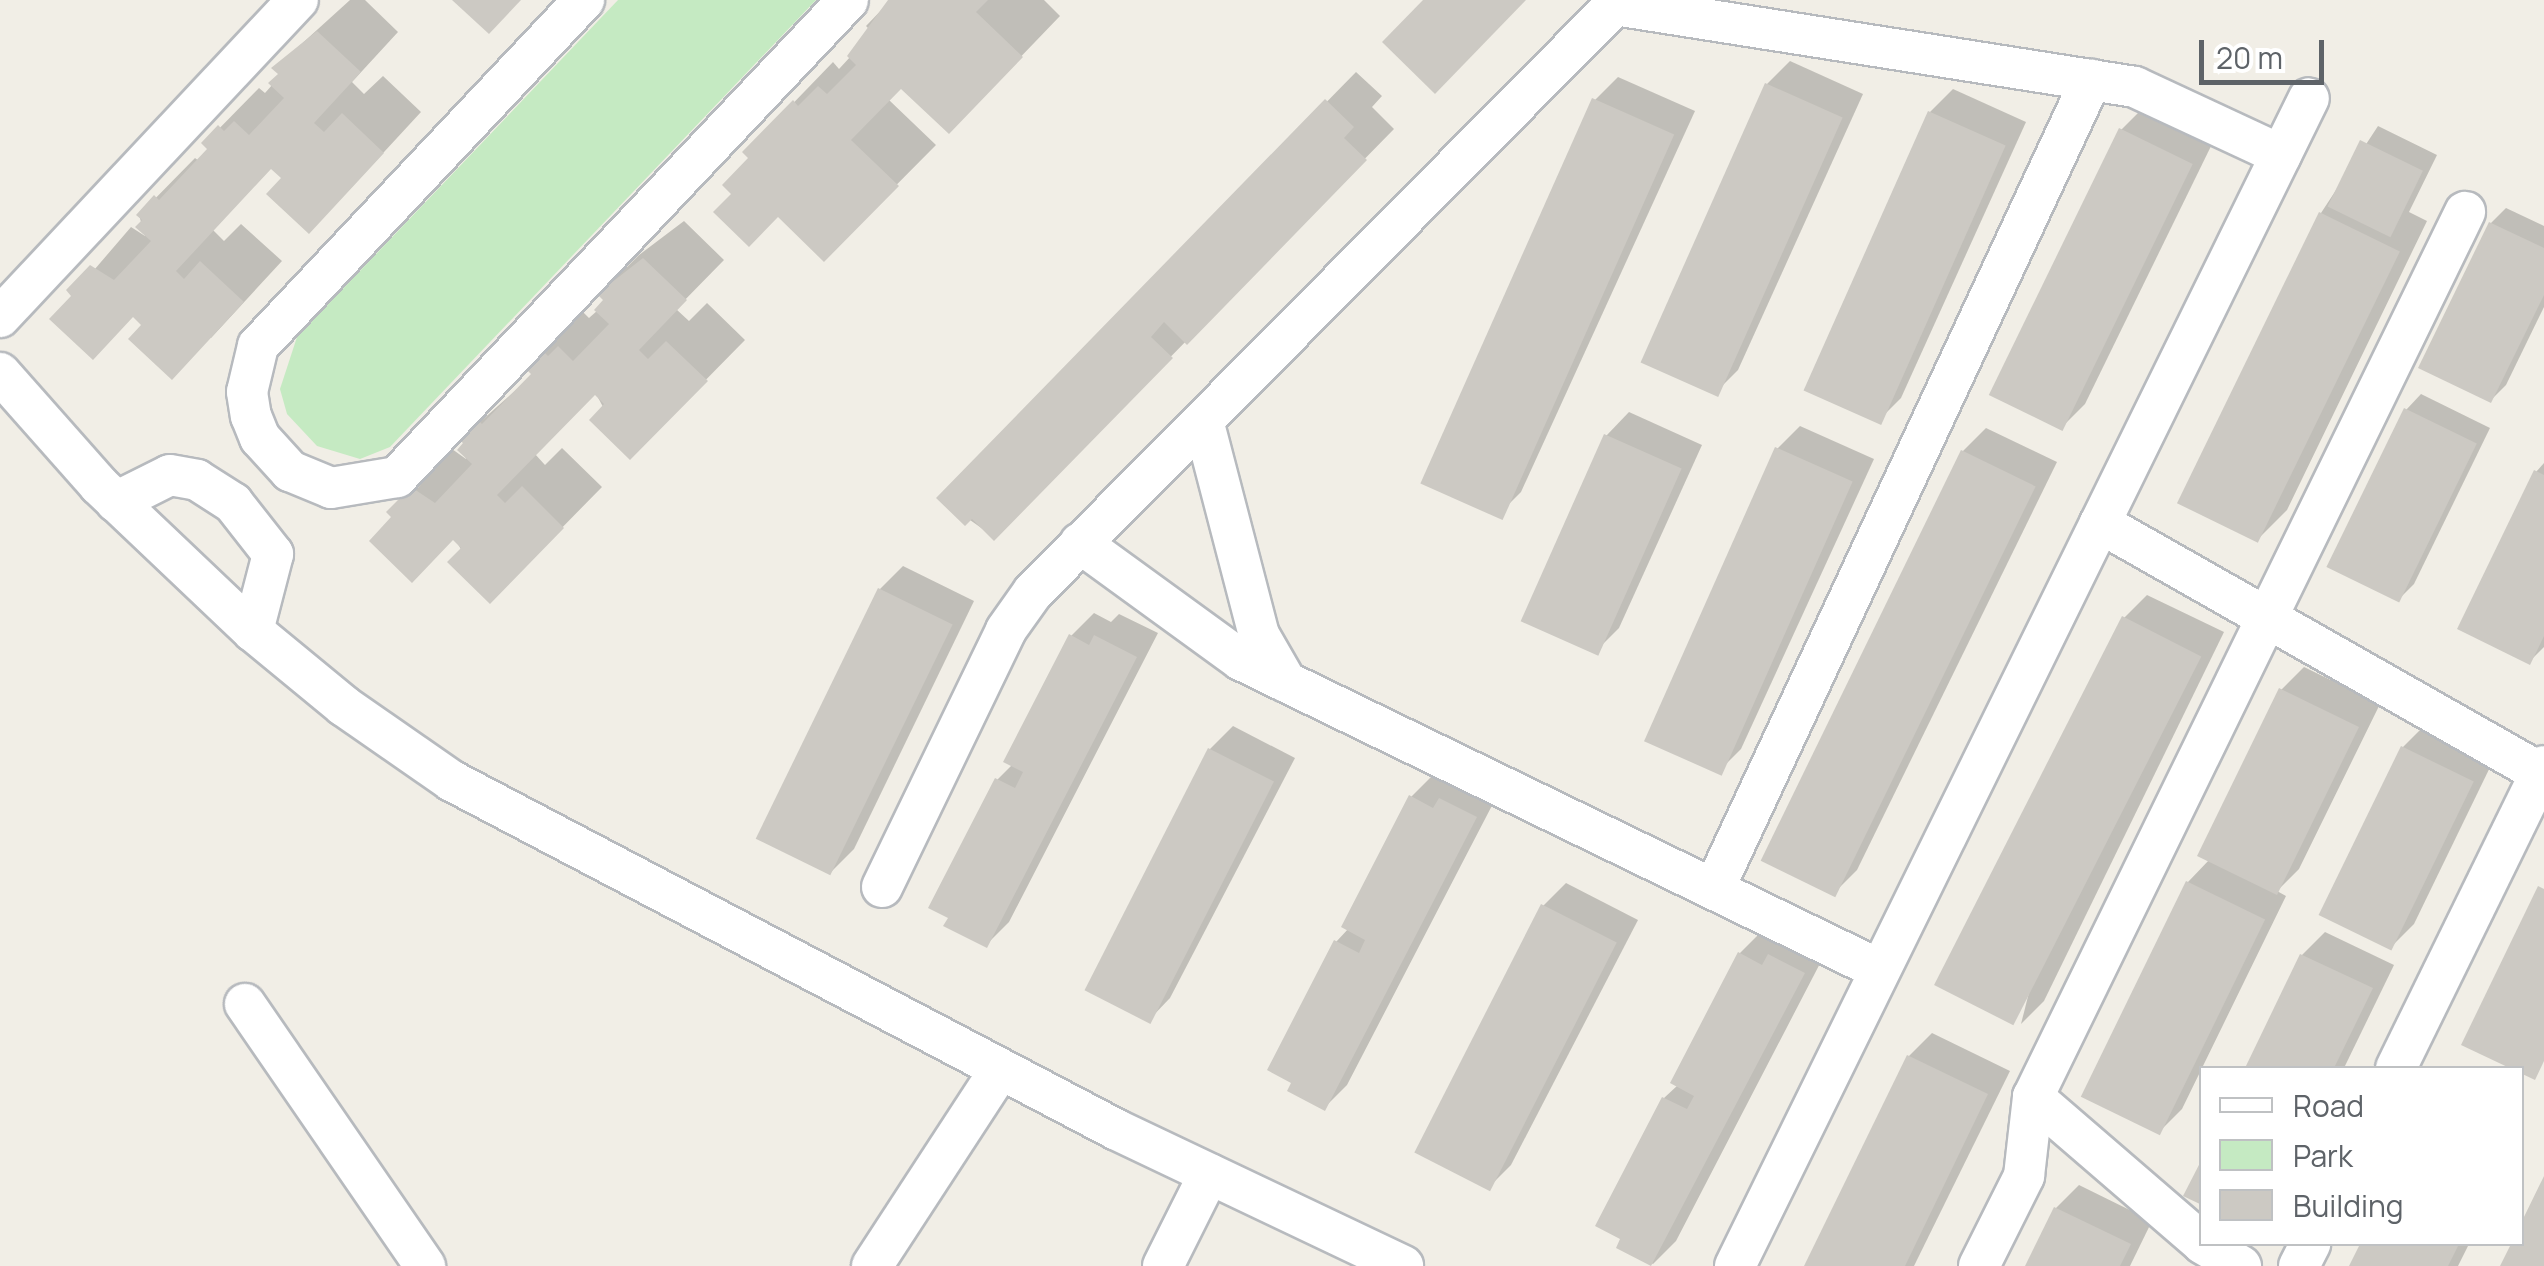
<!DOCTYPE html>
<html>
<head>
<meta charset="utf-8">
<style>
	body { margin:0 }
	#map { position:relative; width:2544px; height:1266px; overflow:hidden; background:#f1eee6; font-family:Manrope,sans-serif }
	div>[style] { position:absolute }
	.green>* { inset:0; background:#c5eac2 }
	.shadow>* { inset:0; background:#0003 }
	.building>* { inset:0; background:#ccc9c3; transform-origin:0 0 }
	.roads { filter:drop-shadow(2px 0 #b7babe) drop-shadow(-2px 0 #b7babe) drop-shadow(0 2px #b7babe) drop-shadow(0 -2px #b7babe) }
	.minor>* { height:40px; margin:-20px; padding:0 20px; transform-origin:20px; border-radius:20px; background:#fff }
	span { translate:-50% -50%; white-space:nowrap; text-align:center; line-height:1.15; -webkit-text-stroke:8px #fff; paint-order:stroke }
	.legend { position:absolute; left:2199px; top:1066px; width:325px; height:180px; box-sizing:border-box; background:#fff; border:2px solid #bfc1c3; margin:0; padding:12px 18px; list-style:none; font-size:30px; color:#5e6368 }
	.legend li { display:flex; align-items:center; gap:20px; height:50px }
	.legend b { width:50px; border:2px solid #bfc1c3 }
	.scale { position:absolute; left:2199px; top:40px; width:125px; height:45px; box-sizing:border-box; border:5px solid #5e6368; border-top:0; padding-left:12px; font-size:30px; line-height:35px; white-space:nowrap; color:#5e6368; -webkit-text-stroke:8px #fff; paint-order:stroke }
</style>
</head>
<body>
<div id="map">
	<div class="green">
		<div style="clip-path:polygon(618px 0,816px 0,390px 447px,360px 459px,317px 446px,287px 414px,280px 389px,297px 337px)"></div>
	</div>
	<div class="shadow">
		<div style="clip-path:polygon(350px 0,365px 0,398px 32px,352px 82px,364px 94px,383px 76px,421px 112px,348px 191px,285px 178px,272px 167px,213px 230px,224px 241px,241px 224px,282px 261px,211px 338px,145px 325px,135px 315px,52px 319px,131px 227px,145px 236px,139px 215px,195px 158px,199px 161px,211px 149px,205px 143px,259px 88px,265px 93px,273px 84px,281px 74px,275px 68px)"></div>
		<div style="clip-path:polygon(891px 0,1044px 0,1060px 16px,988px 91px,902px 86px,889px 100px,936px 145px,824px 258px,778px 214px,734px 194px,751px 158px,746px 152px,833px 62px,839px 69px,851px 56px,873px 33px,866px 26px)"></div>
		<div style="clip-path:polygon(1790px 61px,1863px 94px,1738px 370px,1715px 393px,1767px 84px)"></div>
		<div style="clip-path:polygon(1356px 72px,1382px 96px,1372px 107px,1394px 129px,994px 537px,939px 498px)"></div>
		<div style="clip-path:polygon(1618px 77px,1695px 111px,1521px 492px,1498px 515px,1595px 100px)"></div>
		<div style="clip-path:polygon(1953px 89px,2026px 122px,1901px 398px,1878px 421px,1930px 112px)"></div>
		<div style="clip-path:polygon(2144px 107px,2214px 140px,2085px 404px,2062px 427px,2121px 130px)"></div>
		<div style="clip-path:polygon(2378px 126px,2437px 155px,2409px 212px,2427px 221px,2287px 510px,2257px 540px,2321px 213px)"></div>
		<div style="clip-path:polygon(2506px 208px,2544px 226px,2544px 307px,2506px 385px,2491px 400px,2491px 223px)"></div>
		<div style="clip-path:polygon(684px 221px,724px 260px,676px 309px,689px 321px,707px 303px,745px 340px,630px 457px,595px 392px,535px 454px,545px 465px,562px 448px,602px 487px,490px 601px,454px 537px,372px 540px,452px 449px,466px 459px,462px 438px,534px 374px,528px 368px,583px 312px,589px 318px,598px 310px,606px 300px,600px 294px,639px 255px)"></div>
		<div style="clip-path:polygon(2421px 394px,2490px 428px,2414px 584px,2399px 599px,2406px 410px)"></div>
		<div style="clip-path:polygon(1629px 412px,1702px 445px,1619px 628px,1596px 651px,1606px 436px)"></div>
		<div style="clip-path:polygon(1800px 426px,1874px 459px,1741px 749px,1718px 772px,1777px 449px)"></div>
		<div style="clip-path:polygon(1986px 428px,2057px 462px,1857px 870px,1834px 893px,1764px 859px,1963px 451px)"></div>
		<div style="clip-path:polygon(2544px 463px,2544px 647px,2529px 662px,2536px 472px)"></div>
		<div style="clip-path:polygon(903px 566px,974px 601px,854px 849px,831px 872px,880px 589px)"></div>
		<div style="clip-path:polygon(2147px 595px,2224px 632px,2044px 1001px,2021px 1024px,2124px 618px)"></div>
		<div style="clip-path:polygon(1094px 613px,1111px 622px,1119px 614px,1158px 633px,1009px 922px,986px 945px,997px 780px,1013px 764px,1071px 636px)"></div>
		<div style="clip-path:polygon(2304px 667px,2380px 704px,2299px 869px,2277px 891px,2286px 896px,2182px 1109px,2159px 1132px,2188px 882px,2210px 859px,2281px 690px)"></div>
		<div style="clip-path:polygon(2426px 724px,2495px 757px,2414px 924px,2391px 947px,2403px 747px)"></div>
		<div style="clip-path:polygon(1233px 726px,1295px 758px,1170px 998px,1148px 1021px,1210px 749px)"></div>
		<div style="clip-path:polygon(1434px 774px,1498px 794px,1347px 1085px,1324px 1108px,1295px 1082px,1336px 942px,1349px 928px,1411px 797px)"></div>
		<div style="clip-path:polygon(1566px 883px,1638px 920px,1511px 1165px,1488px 1188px,1543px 906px)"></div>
		<div style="clip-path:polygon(1763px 930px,1827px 950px,1676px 1241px,1653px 1264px,1619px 1247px,1664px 1098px,1678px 1085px,1740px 953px)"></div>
		<div style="clip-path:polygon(2325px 932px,2394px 965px,2344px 1068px,2248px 1068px,2302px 955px)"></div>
		<div style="clip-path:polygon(1932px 1033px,2010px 1071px,1914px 1266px,1807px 1266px,1909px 1056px)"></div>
		<div style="clip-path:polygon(2079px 1185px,2152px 1221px,2130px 1266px,2028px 1266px,2056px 1208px)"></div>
		<div style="clip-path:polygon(2363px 1244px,2469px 1244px,2458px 1266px,2352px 1266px)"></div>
	</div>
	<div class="building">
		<div style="clip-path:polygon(452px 0,521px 0,489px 34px)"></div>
		<div style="clip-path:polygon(888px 0,988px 0,976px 12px,1023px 57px,949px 134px,901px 89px,851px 140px,899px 186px,824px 262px,778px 217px,749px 247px,713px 212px,731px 194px,722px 185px,748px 158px,742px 152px,793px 100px,798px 106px,818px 86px,827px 94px,856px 65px,847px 56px)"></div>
		<div style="clip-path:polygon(1423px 0,1526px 0,1435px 94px,1382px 42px)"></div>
		<div style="clip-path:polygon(317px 31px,361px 72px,314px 123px,324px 132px,342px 113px,384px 153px,309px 234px,266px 194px,281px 178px,271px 169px,176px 271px,184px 279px,200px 261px,244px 302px,172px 380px,128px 339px,141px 325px,133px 317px,93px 360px,49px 319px,71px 296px,66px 290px,90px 265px,114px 280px,151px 241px,135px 227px,142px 220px,136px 215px,154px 195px,159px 200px,207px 149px,201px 143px,218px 125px,224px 131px,234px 121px,249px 135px,284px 98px,268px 83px,278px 74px,271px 68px)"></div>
		<div style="left:1765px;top:83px;width:85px;height:306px;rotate:24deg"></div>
		<div style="left:1592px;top:98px;width:90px;height:422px;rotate:24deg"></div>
		<div style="clip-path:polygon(1325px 99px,1354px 127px,1344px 138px,1367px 160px,1187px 345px,1164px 322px,1151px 337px,1173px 358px,994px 541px,972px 519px,965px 526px,936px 498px)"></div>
		<div style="left:1928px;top:111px;width:85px;height:306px;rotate:24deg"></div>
		<div style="left:2119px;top:128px;width:82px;height:297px;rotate:26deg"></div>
		<div style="left:2360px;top:140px;width:70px;height:74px;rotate:26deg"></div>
		<div style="left:2319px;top:212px;width:90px;height:324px;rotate:26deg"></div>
		<div style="clip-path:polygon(2489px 222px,2544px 248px,2544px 295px,2491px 403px,2418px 368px)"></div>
		<div style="clip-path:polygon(643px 258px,687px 300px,639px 350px,648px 359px,666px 341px,708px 381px,630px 460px,589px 420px,604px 404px,595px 395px,497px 495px,505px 503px,522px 486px,564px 528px,490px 604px,447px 562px,461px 548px,453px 540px,412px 583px,369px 541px,391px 517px,386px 512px,411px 487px,435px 503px,472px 464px,457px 450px,463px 443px,458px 438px,477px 419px,482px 424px,531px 374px,525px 368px,542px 350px,548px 356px,558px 346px,573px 361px,609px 324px,594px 310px,603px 300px,597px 294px)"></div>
		<div style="left:2404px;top:408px;width:81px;height:177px;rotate:26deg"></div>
		<div style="left:1604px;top:434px;width:85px;height:205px;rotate:24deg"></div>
		<div style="left:1775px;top:447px;width:85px;height:322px;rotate:24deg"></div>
		<div style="left:1961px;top:450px;width:83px;height:457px;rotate:26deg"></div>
		<div style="clip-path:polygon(2534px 470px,2544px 475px,2544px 636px,2530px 665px,2457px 629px)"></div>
		<div style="left:878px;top:588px;width:83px;height:279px;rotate:26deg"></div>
		<div style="left:2122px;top:616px;width:89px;height:414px;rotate:27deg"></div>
		<div style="clip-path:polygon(1069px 634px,1089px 645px,1094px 635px,1137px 657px,987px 948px,943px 926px,948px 918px,928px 908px,995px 778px,1015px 788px,1023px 772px,1003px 762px)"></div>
		<div style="left:2279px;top:688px;width:89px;height:187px;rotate:26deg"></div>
		<div style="left:2401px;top:746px;width:81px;height:188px;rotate:26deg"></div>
		<div style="left:1208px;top:748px;width:74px;height:272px;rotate:27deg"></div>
		<div style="clip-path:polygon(1409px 795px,1433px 808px,1439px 798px,1477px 817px,1325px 1111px,1287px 1091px,1291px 1083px,1267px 1070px,1334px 940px,1359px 953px,1365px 940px,1341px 927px)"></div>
		<div style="left:2186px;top:881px;width:88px;height:240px;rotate:26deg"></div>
		<div style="clip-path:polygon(2538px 886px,2544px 889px,2544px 1061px,2535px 1080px,2461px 1045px)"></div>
		<div style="left:1541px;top:904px;width:85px;height:279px;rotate:27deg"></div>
		<div style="clip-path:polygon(1738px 952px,1762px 965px,1768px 954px,1805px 973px,1651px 1266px,1616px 1248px,1620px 1239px,1595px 1226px,1662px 1097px,1687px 1109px,1694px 1096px,1670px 1083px)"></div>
		<div style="clip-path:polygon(2300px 954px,2373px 988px,2334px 1068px,2245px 1068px)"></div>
		<div style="clip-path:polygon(1907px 1055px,1988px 1094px,1905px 1266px,1804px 1266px)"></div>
		<div style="clip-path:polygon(2202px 1159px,2202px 1205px,2183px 1196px)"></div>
		<div style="clip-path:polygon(2544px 1176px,2544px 1266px,2500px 1266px,2511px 1244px,2522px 1244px,2522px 1221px)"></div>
		<div style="clip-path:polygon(2054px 1207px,2131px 1244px,2120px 1266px,2025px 1266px)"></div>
		<div style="clip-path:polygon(2360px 1244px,2459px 1244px,2448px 1266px,2349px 1266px)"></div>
	</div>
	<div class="roads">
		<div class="minor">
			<div style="left:584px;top:0;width:475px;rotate:133.3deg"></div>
			<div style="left:258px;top:346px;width:47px;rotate:103.4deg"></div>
			<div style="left:247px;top:392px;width:24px;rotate:81deg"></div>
			<div style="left:251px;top:416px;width:24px;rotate:68deg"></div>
			<div style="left:260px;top:438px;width:45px;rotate:47.7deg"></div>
			<div style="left:290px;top:471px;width:44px;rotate:22.5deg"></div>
			<div style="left:331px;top:488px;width:67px;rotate:-9.5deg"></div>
			<div style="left:397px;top:477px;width:656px;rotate:-46.6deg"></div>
			<div style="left:0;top:317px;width:435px;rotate:-46.8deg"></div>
			<div style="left:0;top:373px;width:149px;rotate:48.5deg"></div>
			<div style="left:99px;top:485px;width:212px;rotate:43.5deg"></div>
			<div style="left:253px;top:631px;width:118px;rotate:39.5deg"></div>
			<div style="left:344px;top:706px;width:131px;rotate:34.8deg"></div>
			<div style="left:452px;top:781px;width:749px;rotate:27.69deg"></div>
			<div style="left:1115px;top:1129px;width:319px;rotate:25.4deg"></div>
			<div style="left:1204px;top:424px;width:218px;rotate:75.4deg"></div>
			<div style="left:1259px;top:635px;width:54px;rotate:60.1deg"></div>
			<div style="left:116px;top:502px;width:60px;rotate:-26.6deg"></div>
			<div style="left:170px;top:475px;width:27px;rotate:10deg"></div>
			<div style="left:197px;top:480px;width:43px;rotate:32.6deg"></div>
			<div style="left:233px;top:503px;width:65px;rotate:51.9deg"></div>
			<div style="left:273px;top:554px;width:80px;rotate:104.6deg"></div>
			<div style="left:2100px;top:523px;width:511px;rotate:29.58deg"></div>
			<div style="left:1080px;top:543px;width:199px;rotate:36deg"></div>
			<div style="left:1241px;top:660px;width:710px;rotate:25.88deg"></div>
			<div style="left:882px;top:887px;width:285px;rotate:-64.2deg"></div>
			<div style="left:1006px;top:630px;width:47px;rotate:-54.6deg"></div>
			<div style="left:1033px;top:592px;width:827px;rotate:-45.25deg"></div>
			<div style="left:1615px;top:5px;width:526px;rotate:8.96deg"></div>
			<div style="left:2135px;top:87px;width:161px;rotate:25deg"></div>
			<div style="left:1714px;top:889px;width:893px;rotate:-65.01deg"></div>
			<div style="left:245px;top:1004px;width:318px;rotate:55.5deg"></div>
			<div style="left:2396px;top:1068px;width:336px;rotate:-63.9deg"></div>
			<div style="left:2033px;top:1097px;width:223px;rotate:40.8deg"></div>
			<div style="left:2203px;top:1244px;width:44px;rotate:30.1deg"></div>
			<div style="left:872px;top:1266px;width:234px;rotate:-56.9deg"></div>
			<div style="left:1163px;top:1266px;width:103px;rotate:-63.4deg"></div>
			<div style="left:1735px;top:1266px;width:1301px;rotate:-63.83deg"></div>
			<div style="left:1979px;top:1266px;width:101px;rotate:-63.4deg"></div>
			<div style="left:2024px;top:1176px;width:80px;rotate:-83.5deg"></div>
			<div style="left:2033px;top:1097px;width:985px;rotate:-63.98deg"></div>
			<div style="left:2299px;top:1266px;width:25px;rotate:-63deg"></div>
		</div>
	</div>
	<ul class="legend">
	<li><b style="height:12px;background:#fff"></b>Road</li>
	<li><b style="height:28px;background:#c5eac2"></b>Park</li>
	<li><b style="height:28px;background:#ccc9c3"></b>Building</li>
	</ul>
	<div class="scale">20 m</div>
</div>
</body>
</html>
